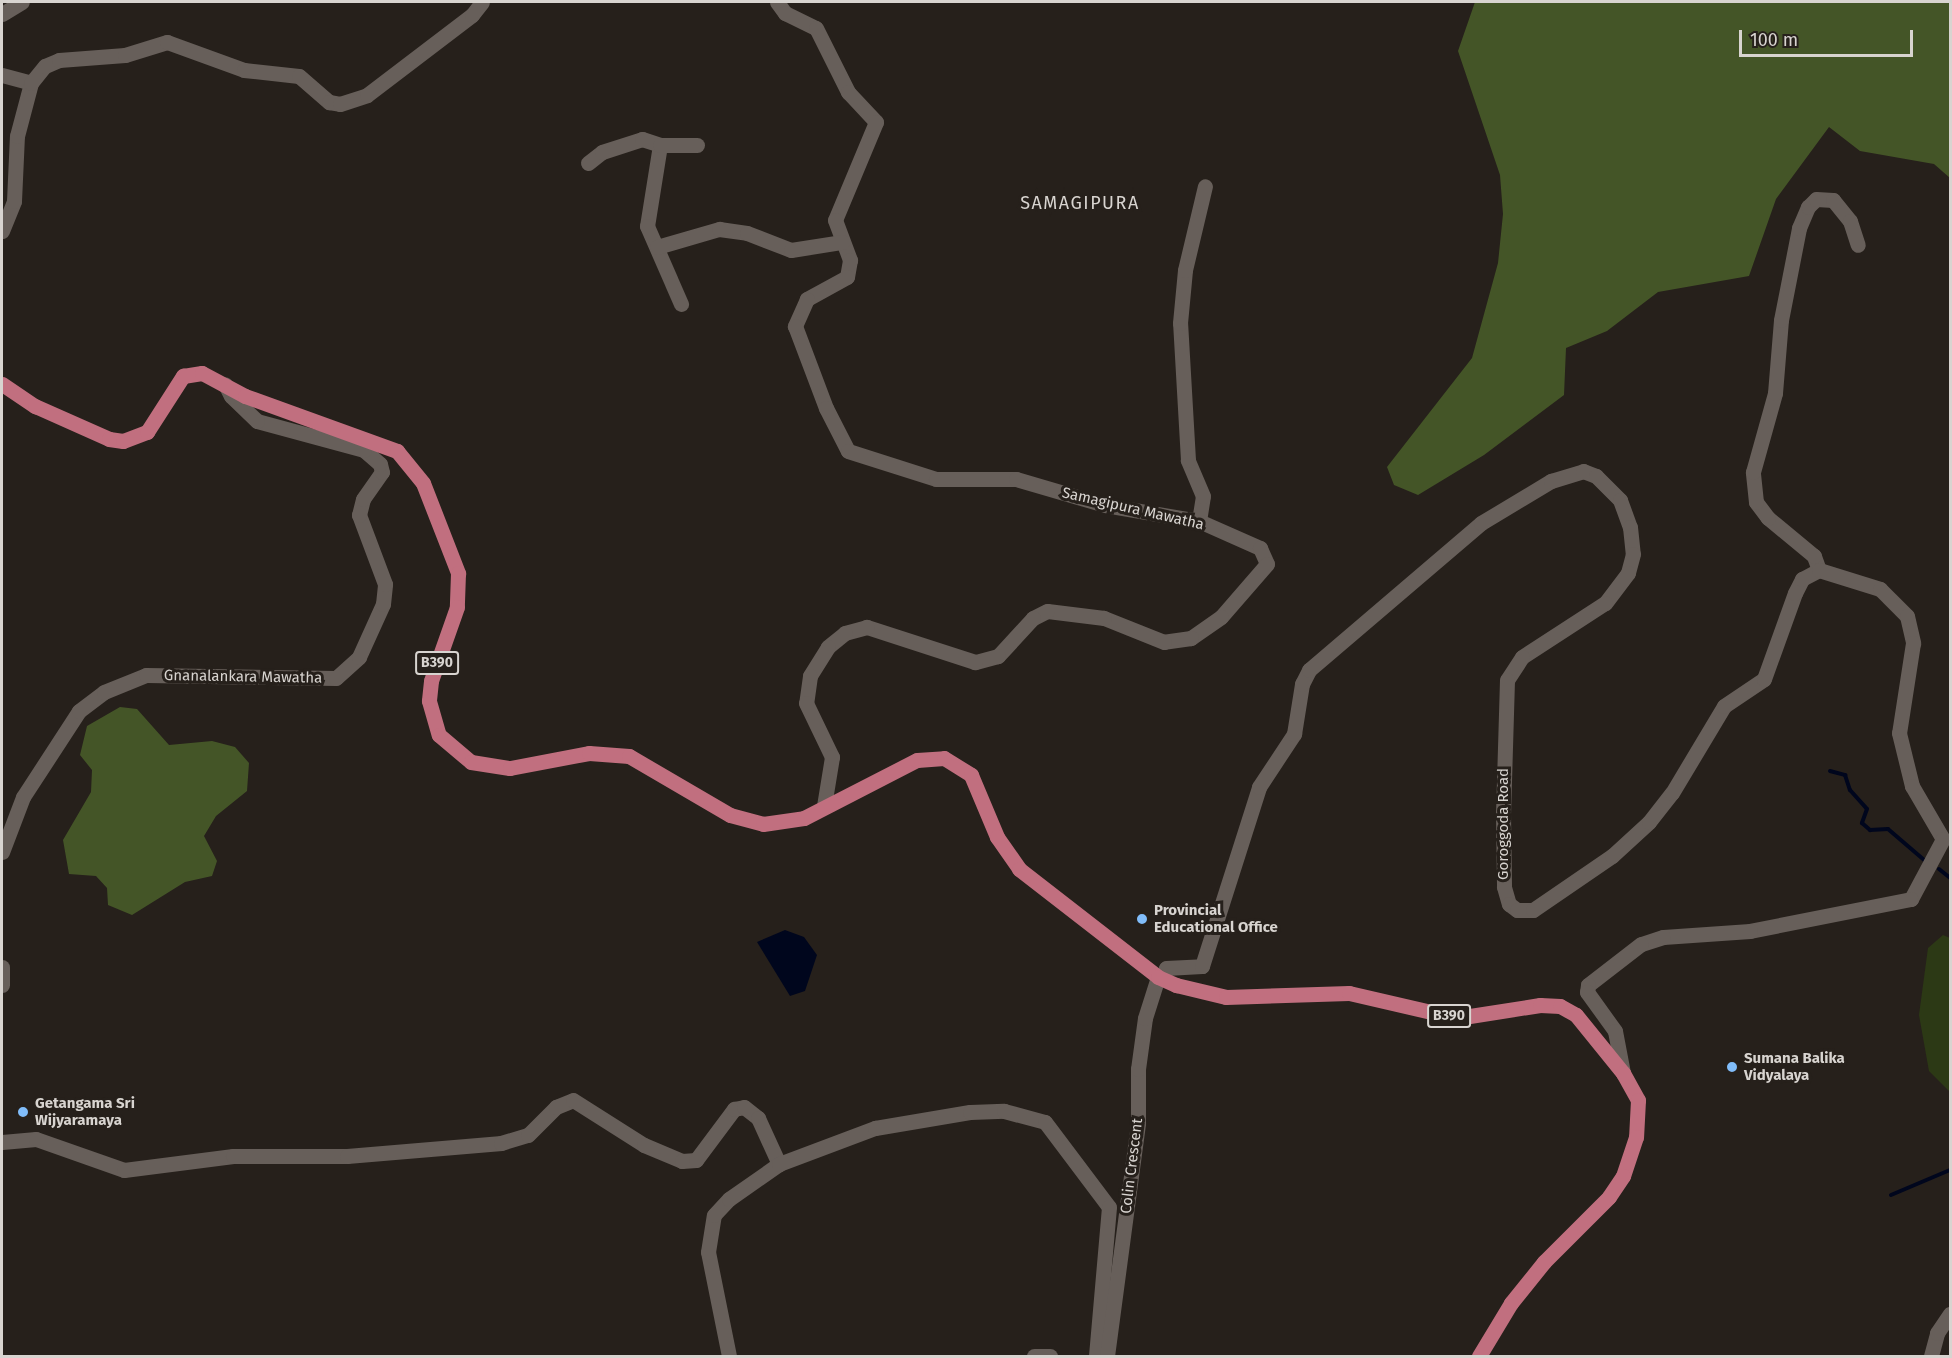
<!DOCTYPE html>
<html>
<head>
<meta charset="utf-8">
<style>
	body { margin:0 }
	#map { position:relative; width:1952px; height:1358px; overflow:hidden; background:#26201b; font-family:"Fira Sans",sans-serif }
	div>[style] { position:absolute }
	.green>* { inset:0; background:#2c3915 }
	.forest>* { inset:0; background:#445527 }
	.water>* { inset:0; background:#00061d }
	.stream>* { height:4px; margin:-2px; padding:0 2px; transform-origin:2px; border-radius:2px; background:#00061d }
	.minor>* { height:15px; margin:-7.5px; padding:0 7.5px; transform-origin:7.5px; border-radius:7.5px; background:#675f5a }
	.major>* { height:15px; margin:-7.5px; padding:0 7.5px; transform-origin:7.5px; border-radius:7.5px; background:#c16f7f }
	.dots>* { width:16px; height:16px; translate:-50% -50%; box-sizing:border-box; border:3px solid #26201b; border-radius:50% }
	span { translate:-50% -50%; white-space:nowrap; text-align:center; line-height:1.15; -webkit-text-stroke:6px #26201b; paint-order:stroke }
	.shield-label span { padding:2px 4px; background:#26201b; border:2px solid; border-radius:4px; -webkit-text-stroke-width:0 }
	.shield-label { font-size:14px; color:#d8d4d0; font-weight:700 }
	.street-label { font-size:15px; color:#d8d4d0 }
	.poi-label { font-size:15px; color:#d8d4d0; font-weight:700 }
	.left { translate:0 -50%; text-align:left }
	.quarter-label { font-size:18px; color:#d8d4d0; letter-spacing:1.5px }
	.frame { position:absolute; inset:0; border:3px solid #d8d4d0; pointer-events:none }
	.scale { position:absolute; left:1739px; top:30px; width:174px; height:27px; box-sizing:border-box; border:3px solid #d8d4d0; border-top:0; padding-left:8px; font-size:18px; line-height:21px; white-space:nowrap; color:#d8d4d0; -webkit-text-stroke:4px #26201b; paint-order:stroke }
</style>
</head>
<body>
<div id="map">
	<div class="green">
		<div style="clip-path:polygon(1943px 935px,1950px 938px,1950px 1092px,1929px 1071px,1919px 1015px,1928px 948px)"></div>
	</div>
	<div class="forest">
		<div style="clip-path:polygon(1475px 2px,1950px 2px,1950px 178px,1934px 164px,1860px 151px,1829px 127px,1776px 199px,1749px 276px,1658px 292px,1607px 331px,1566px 348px,1564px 395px,1484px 455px,1418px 495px,1394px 485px,1387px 467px,1472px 358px,1498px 263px,1503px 214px,1500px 175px,1458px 51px)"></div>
		<div style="clip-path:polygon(120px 707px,137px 709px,169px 745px,212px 741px,235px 747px,249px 763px,247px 791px,216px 816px,204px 836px,217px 861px,212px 876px,185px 882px,132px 915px,108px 905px,107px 888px,96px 876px,69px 874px,63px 840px,91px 792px,92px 770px,80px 755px,87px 726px)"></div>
	</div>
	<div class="water">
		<div style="clip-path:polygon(785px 930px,804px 937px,817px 955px,805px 991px,790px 996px,757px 942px)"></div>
	</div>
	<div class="stream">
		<div style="left:1830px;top:771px;width:16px;rotate:15deg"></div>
		<div style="left:1845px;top:775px;width:16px;rotate:72deg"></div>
		<div style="left:1850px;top:790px;width:25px;rotate:48deg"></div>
		<div style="left:1867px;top:809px;width:15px;rotate:110deg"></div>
		<div style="left:1862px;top:823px;width:11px;rotate:41deg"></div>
		<div style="left:1870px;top:830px;width:18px;rotate:-3deg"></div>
		<div style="left:1888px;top:829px;width:48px;rotate:40.7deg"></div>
		<div style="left:1939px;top:869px;width:14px;rotate:39deg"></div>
		<div style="left:1891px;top:1195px;width:64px;rotate:-23deg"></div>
	</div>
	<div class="minor">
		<div style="left:777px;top:2px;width:14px;rotate:54deg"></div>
		<div style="left:785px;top:13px;width:34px;rotate:26deg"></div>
		<div style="left:816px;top:28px;width:72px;rotate:63.4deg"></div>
		<div style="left:848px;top:92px;width:41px;rotate:47deg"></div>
		<div style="left:876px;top:122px;width:106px;rotate:112.7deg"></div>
		<div style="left:835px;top:220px;width:43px;rotate:69.4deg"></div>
		<div style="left:850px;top:260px;width:17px;rotate:100deg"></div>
		<div style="left:847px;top:277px;width:46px;rotate:151.2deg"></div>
		<div style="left:807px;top:299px;width:30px;rotate:114deg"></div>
		<div style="left:795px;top:326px;width:88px;rotate:69.3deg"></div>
		<div style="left:826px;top:408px;width:48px;rotate:62.9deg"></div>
		<div style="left:848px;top:451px;width:92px;rotate:17.7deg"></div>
		<div style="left:936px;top:479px;width:80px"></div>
		<div style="left:1016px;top:479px;width:93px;rotate:16.3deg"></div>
		<div style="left:1105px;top:505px;width:95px;rotate:9.7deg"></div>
		<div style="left:1199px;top:521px;width:67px;rotate:23.9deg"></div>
		<div style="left:1260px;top:548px;width:17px;rotate:66deg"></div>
		<div style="left:1267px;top:564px;width:70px;rotate:131deg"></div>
		<div style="left:1221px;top:617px;width:37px;rotate:145deg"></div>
		<div style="left:1191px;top:638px;width:27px;rotate:172deg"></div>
		<div style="left:1164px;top:642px;width:65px;rotate:-158.2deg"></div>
		<div style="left:1104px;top:618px;width:57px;rotate:-173deg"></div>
		<div style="left:1047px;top:611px;width:16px;rotate:153deg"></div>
		<div style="left:1033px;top:618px;width:52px;rotate:132.6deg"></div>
		<div style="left:998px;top:656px;width:24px;rotate:165deg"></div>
		<div style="left:975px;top:662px;width:114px;rotate:-162deg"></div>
		<div style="left:867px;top:627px;width:23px;rotate:165deg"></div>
		<div style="left:845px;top:633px;width:22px;rotate:141deg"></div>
		<div style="left:828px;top:647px;width:34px;rotate:122deg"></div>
		<div style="left:810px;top:676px;width:27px;rotate:98deg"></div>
		<div style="left:806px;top:703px;width:60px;rotate:64.3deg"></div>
		<div style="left:832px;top:757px;width:50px;rotate:99.3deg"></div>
		<div style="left:2px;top:14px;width:23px;rotate:-31deg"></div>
		<div style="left:2px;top:75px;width:30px;rotate:15deg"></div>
		<div style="left:660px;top:145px;width:82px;rotate:99.1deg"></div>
		<div style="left:647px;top:226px;width:85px;rotate:66.4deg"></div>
		<div style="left:588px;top:163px;width:18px;rotate:-38deg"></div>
		<div style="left:602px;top:152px;width:42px;rotate:-18deg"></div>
		<div style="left:642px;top:139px;width:19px;rotate:18deg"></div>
		<div style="left:660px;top:145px;width:37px"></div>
		<div style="left:2px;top:231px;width:32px;rotate:-68deg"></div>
		<div style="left:14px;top:201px;width:65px;rotate:-87.4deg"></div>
		<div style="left:17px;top:136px;width:55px;rotate:-75.2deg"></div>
		<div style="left:31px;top:83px;width:22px;rotate:-51deg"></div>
		<div style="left:45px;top:66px;width:15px;rotate:-23deg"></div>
		<div style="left:59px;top:60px;width:66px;rotate:-4.3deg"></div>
		<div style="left:125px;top:55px;width:44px;rotate:-17.2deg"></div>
		<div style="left:167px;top:42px;width:82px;rotate:20deg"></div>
		<div style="left:244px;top:70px;width:55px;rotate:6.2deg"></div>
		<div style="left:299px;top:76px;width:40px;rotate:41deg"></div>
		<div style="left:329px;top:102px;width:11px;rotate:10deg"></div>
		<div style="left:340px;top:104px;width:28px;rotate:-18deg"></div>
		<div style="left:367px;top:95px;width:132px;rotate:-37.3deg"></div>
		<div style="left:472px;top:15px;width:16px;rotate:-52deg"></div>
		<div style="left:657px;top:247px;width:65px;rotate:-16.2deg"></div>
		<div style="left:719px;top:229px;width:28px;rotate:8deg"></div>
		<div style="left:747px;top:233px;width:47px;rotate:21.1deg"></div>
		<div style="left:791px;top:250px;width:52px;rotate:-8.9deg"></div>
		<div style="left:1199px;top:521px;width:25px;rotate:-81deg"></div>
		<div style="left:1203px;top:496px;width:39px;rotate:-113deg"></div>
		<div style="left:1188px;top:460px;width:137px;rotate:-93.3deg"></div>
		<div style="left:1180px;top:323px;width:53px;rotate:-84.6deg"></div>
		<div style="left:1185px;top:270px;width:86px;rotate:-76.6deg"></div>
		<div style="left:1819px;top:570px;width:15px;rotate:-110deg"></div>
		<div style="left:1814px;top:556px;width:60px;rotate:-140.4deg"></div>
		<div style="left:1768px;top:518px;width:20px;rotate:-127deg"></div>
		<div style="left:1756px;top:502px;width:30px;rotate:-96deg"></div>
		<div style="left:1753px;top:472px;width:82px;rotate:-74.4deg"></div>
		<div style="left:1775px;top:393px;width:73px;rotate:-85.3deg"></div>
		<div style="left:1781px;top:320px;width:94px;rotate:-78.9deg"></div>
		<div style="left:1799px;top:228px;width:23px;rotate:-67deg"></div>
		<div style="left:1808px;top:207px;width:11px;rotate:-45deg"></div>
		<div style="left:1816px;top:199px;width:17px;rotate:3deg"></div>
		<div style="left:1833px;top:200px;width:27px;rotate:51deg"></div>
		<div style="left:1850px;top:221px;width:25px;rotate:72deg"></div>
		<div style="left:2px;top:852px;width:59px;rotate:-69.1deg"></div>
		<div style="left:23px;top:797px;width:103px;rotate:-56.9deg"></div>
		<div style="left:79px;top:711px;width:31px;rotate:-37deg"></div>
		<div style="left:104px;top:692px;width:45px;rotate:-22deg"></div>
		<div style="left:146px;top:675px;width:190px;rotate:0.9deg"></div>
		<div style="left:336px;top:678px;width:31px;rotate:-42deg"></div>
		<div style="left:359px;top:657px;width:58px;rotate:-65.6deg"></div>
		<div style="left:383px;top:604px;width:20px;rotate:-84deg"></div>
		<div style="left:385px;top:584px;width:74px;rotate:-110.6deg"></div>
		<div style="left:359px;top:515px;width:16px;rotate:-76deg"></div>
		<div style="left:363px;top:499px;width:33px;rotate:-55deg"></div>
		<div style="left:382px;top:472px;width:8px;rotate:-104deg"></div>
		<div style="left:380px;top:464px;width:21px;rotate:-139deg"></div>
		<div style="left:364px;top:450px;width:111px;rotate:-164.8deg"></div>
		<div style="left:257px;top:421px;width:36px;rotate:-136deg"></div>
		<div style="left:231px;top:396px;width:13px;rotate:-117deg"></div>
		<div style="left:2px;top:967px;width:18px;rotate:90deg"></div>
		<div style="left:1163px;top:979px;width:11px;rotate:-75deg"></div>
		<div style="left:1166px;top:968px;width:36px;rotate:-3deg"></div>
		<div style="left:1202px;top:966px;width:188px;rotate:-72.3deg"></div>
		<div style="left:1259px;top:787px;width:64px;rotate:-56.6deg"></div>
		<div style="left:1294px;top:734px;width:51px;rotate:-80.9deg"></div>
		<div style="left:1302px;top:684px;width:16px;rotate:-63deg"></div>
		<div style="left:1309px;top:670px;width:226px;rotate:-40.5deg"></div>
		<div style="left:1481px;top:523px;width:82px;rotate:-31deg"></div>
		<div style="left:1551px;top:481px;width:34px;rotate:-17deg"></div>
		<div style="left:1583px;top:471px;width:14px;rotate:21deg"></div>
		<div style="left:1596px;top:476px;width:34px;rotate:45deg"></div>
		<div style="left:1620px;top:500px;width:29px;rotate:70deg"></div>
		<div style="left:1630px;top:527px;width:27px;rotate:84deg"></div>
		<div style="left:1633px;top:554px;width:20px;rotate:105deg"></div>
		<div style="left:1628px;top:573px;width:38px;rotate:127deg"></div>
		<div style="left:1605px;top:603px;width:99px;rotate:147deg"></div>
		<div style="left:1522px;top:657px;width:27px;rotate:123deg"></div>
		<div style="left:1507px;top:680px;width:133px;rotate:91.7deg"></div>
		<div style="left:1503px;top:813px;width:74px;rotate:89.2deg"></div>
		<div style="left:1504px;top:887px;width:18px;rotate:74deg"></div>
		<div style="left:1509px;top:904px;width:10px;rotate:37deg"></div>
		<div style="left:1517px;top:910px;width:16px"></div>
		<div style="left:1533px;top:910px;width:96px;rotate:-34.4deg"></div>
		<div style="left:1612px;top:856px;width:50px;rotate:-42.6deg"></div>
		<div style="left:1649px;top:822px;width:37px;rotate:-52deg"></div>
		<div style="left:1672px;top:793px;width:101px;rotate:-59.1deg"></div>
		<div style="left:1724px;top:706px;width:48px;rotate:-34deg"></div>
		<div style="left:1764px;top:679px;width:91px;rotate:-70.2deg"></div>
		<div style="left:1795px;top:593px;width:16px;rotate:-63deg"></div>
		<div style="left:1802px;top:579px;width:19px;rotate:-28deg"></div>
		<div style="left:1819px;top:570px;width:64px;rotate:17.3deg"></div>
		<div style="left:1880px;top:589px;width:38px;rotate:45deg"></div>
		<div style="left:1907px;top:616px;width:28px;rotate:77deg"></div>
		<div style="left:1913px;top:643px;width:91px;rotate:98.8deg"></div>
		<div style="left:1899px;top:733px;width:55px;rotate:76.2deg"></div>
		<div style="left:1912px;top:786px;width:61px;rotate:59.7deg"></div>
		<div style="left:1943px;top:839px;width:68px;rotate:118.1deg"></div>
		<div style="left:1911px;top:899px;width:164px;rotate:168.8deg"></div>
		<div style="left:1750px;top:931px;width:87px;rotate:176.1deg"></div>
		<div style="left:1663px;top:937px;width:23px;rotate:162deg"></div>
		<div style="left:1641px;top:944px;width:67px;rotate:142.3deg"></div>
		<div style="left:1588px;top:985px;width:7px;rotate:98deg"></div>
		<div style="left:1587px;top:992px;width:48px;rotate:54.3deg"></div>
		<div style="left:1615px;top:1031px;width:43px;rotate:79.2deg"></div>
		<div style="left:2px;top:1142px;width:34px;rotate:-5deg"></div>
		<div style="left:36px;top:1139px;width:93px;rotate:19.4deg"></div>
		<div style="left:124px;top:1170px;width:110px;rotate:-7.3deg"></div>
		<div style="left:233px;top:1156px;width:114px"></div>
		<div style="left:347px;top:1156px;width:155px;rotate:-4.8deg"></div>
		<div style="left:501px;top:1143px;width:28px;rotate:-17deg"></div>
		<div style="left:528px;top:1135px;width:40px;rotate:-45deg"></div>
		<div style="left:556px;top:1107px;width:18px;rotate:-22deg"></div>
		<div style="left:573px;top:1100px;width:84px;rotate:32.4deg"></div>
		<div style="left:644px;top:1145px;width:41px;rotate:22.8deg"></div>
		<div style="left:682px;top:1161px;width:14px;rotate:-4deg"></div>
		<div style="left:696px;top:1160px;width:64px;rotate:-53.3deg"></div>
		<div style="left:734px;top:1109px;width:10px;rotate:-11deg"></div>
		<div style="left:744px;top:1107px;width:18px;rotate:38deg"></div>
		<div style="left:758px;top:1118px;width:51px;rotate:65.5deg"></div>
		<div style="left:729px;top:1356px;width:106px;rotate:-101.4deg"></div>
		<div style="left:708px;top:1252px;width:37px;rotate:-81deg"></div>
		<div style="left:714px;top:1215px;width:22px;rotate:-47deg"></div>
		<div style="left:729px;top:1199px;width:61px;rotate:-35deg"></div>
		<div style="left:779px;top:1164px;width:103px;rotate:-20.6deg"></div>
		<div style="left:875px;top:1128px;width:96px;rotate:-9.6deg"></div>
		<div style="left:970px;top:1112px;width:34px;rotate:-2deg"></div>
		<div style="left:1004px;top:1111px;width:42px;rotate:15deg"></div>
		<div style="left:1045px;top:1122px;width:106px;rotate:53deg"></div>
		<div style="left:1109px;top:1207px;width:150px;rotate:95deg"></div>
		<div style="left:1034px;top:1356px;width:16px"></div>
		<div style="left:1107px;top:1356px;width:235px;rotate:-82.4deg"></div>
		<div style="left:1138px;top:1123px;width:54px;rotate:-90deg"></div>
		<div style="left:1138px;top:1069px;width:51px;rotate:-82.2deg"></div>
		<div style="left:1145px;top:1018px;width:43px;rotate:-72.4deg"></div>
		<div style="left:1931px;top:1356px;width:24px;rotate:-75deg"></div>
		<div style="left:1937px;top:1333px;width:23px;rotate:-56deg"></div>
	</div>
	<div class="major">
		<div style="left:2px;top:384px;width:40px;rotate:34deg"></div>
		<div style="left:35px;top:406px;width:81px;rotate:24deg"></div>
		<div style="left:109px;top:439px;width:14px;rotate:8deg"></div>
		<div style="left:123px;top:441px;width:26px;rotate:-21deg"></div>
		<div style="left:147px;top:432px;width:67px;rotate:-57.3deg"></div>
		<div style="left:183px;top:376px;width:19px;rotate:-9deg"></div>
		<div style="left:202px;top:373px;width:49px;rotate:28.1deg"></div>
		<div style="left:245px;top:396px;width:162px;rotate:19.9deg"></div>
		<div style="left:397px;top:451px;width:41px;rotate:50.9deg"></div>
		<div style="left:423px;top:483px;width:97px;rotate:68.7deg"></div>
		<div style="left:458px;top:573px;width:34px;rotate:92deg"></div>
		<div style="left:457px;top:607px;width:78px;rotate:109.4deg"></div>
		<div style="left:431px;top:681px;width:20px;rotate:96deg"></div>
		<div style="left:429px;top:701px;width:35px;rotate:74deg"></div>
		<div style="left:439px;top:735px;width:42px;rotate:40.2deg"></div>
		<div style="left:471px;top:762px;width:39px;rotate:9deg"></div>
		<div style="left:510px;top:768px;width:80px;rotate:-10.8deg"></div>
		<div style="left:589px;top:753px;width:40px;rotate:4.3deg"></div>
		<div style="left:629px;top:756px;width:117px;rotate:30.3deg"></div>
		<div style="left:730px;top:815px;width:34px;rotate:15deg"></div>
		<div style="left:763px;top:824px;width:41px;rotate:-8.3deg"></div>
		<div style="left:804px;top:818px;width:127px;rotate:-27.2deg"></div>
		<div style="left:917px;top:760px;width:27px;rotate:-4deg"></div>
		<div style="left:944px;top:758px;width:32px;rotate:32deg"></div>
		<div style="left:971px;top:775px;width:67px;rotate:67.2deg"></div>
		<div style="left:997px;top:837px;width:39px;rotate:55deg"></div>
		<div style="left:1019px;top:869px;width:176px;rotate:37.8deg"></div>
		<div style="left:1158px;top:977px;width:20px;rotate:24deg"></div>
		<div style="left:1176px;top:985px;width:51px;rotate:13.5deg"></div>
		<div style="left:1226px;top:997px;width:123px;rotate:-1.9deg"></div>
		<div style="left:1349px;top:993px;width:111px;rotate:13deg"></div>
		<div style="left:1457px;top:1018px;width:84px;rotate:-8.9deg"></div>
		<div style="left:1540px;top:1005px;width:20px;rotate:3deg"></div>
		<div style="left:1560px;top:1006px;width:18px;rotate:29deg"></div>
		<div style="left:1576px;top:1015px;width:75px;rotate:51deg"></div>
		<div style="left:1623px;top:1073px;width:31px;rotate:61deg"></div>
		<div style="left:1638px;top:1100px;width:37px;rotate:93deg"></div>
		<div style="left:1636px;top:1137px;width:41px;rotate:108.4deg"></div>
		<div style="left:1623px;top:1176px;width:25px;rotate:124deg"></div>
		<div style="left:1609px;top:1197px;width:92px;rotate:135deg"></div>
		<div style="left:1544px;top:1262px;width:53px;rotate:128.8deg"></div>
		<div style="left:1511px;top:1303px;width:62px;rotate:121.1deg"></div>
	</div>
	<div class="dots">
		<div style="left:1142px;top:919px;background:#81bdfa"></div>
		<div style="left:1732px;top:1067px;background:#81bdfa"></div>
		<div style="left:23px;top:1112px;background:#81bdfa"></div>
	</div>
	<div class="shield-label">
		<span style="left:437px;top:663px">B390</span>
		<span style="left:1449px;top:1016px">B390</span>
	</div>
	<div class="street-label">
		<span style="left:1133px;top:509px;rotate:13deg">Samagipura Mawatha</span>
		<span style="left:243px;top:677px;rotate:1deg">Gnanalankara Mawatha</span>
		<span style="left:1504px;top:824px;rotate:-90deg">Goroggoda Road</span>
		<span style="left:1132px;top:1166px;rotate:-83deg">Colin Crescent</span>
	</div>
	<div class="poi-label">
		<span class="left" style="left:1154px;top:919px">Provincial<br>Educational Office</span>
		<span class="left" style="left:1744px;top:1067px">Sumana Balika<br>Vidyalaya</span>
		<span class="left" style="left:35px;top:1112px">Getangama Sri<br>Wijyaramaya</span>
	</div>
	<div class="quarter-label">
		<span style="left:1080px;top:203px">SAMAGIPURA</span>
	</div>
	<div class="frame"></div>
	<div class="scale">100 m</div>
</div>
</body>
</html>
